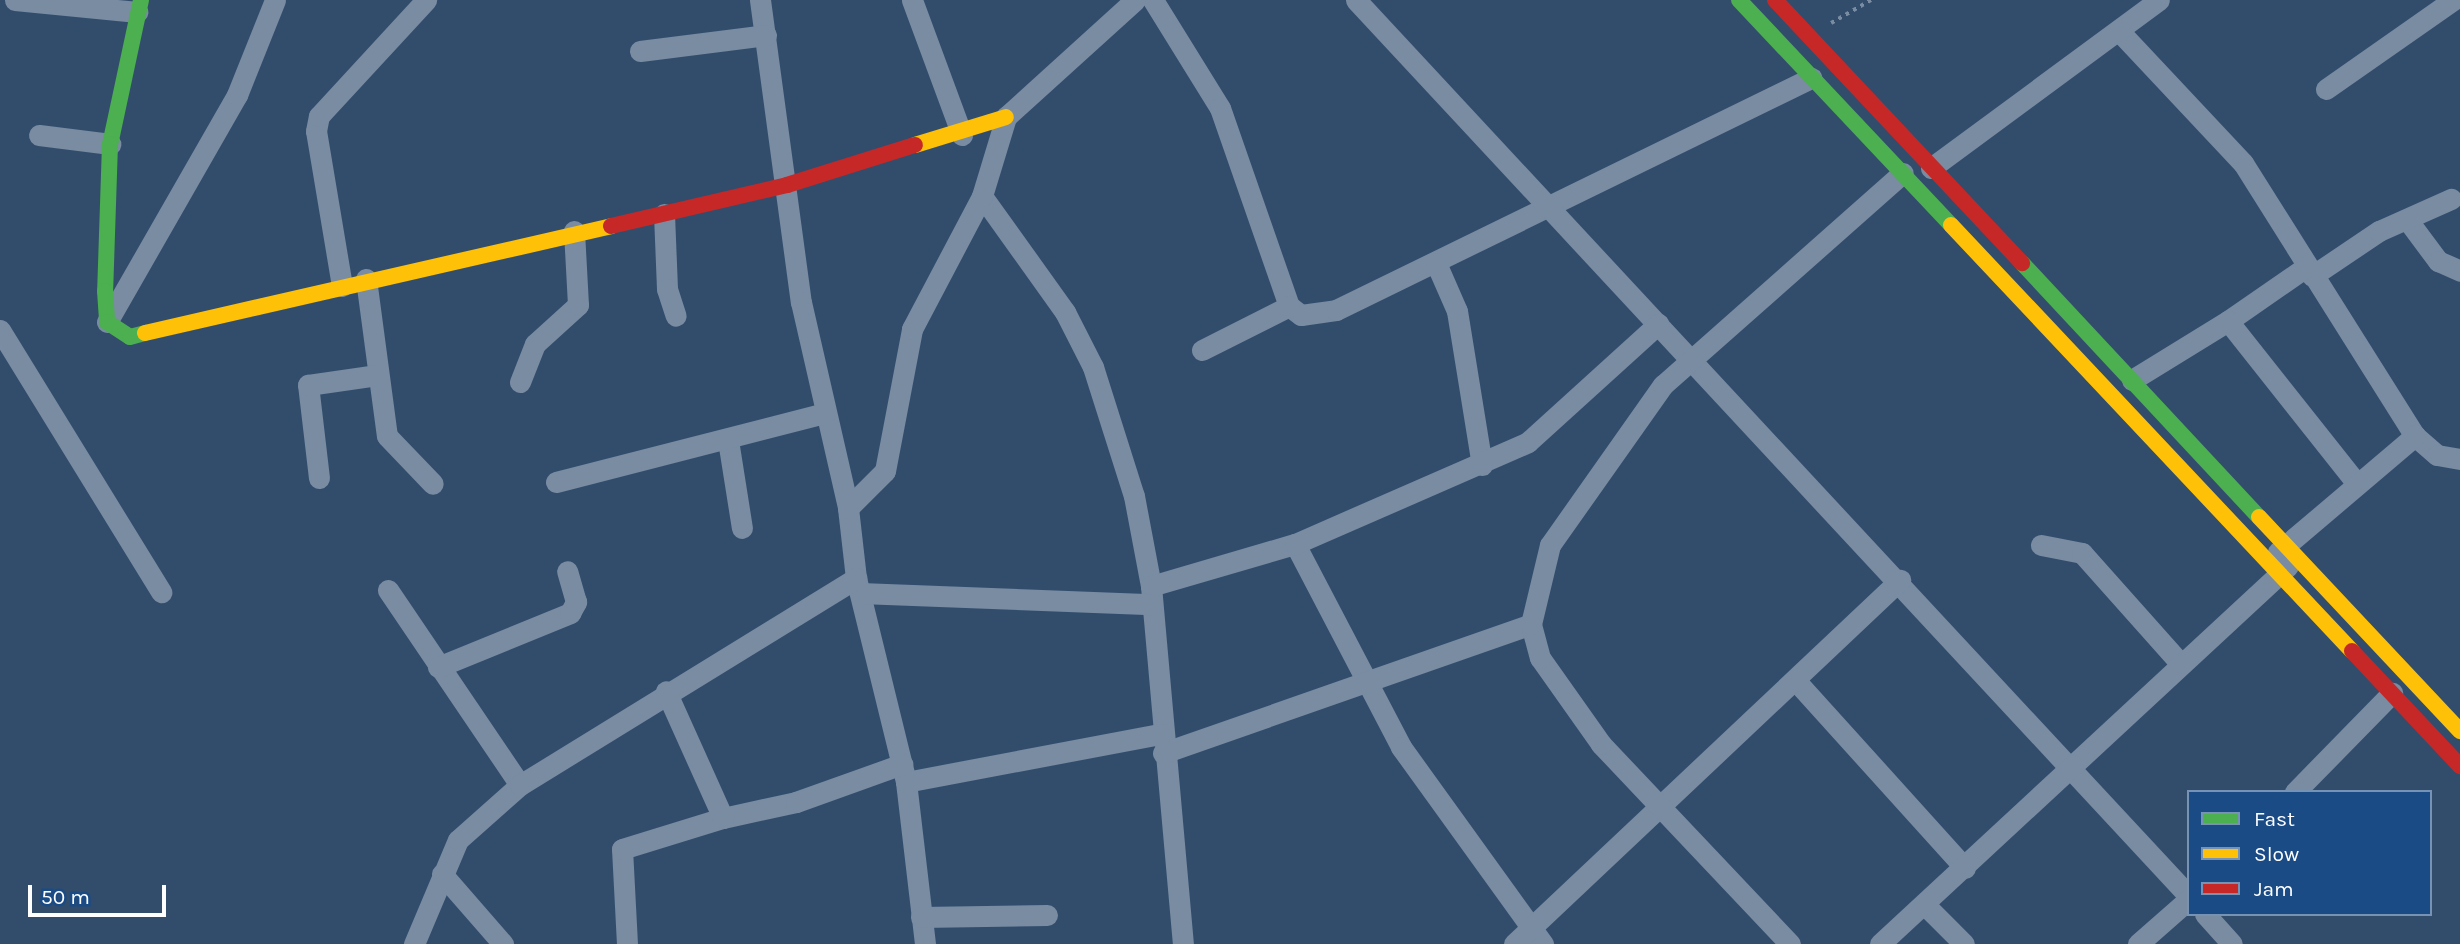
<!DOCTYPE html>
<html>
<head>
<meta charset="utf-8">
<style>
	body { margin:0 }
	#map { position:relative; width:2460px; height:944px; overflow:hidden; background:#324d6c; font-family:Karla,sans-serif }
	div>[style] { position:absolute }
	.path>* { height:3.5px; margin-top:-1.75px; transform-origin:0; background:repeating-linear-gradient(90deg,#798ca2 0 3.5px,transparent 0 8.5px) }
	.street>* { height:21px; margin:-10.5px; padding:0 10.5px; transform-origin:10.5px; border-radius:10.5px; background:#798ca2 }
	.fast>* { height:16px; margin:-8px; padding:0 8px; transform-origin:8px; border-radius:8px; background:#4caf50 }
	.slow>* { height:16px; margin:-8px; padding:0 8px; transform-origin:8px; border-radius:8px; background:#ffc107 }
	.jam>* { height:16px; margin:-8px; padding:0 8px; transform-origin:8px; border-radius:8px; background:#c62828 }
	span { translate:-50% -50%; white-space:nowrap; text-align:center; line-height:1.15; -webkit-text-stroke:7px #1a4b85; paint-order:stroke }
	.legend { position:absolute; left:2187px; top:790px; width:245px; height:126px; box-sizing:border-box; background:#1a4b85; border:2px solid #7693b6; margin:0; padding:9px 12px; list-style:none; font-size:21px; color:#fff }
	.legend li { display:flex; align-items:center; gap:14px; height:35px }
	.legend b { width:35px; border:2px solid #7693b6 }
	.scale { position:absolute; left:28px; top:885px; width:138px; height:32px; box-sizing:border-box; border:4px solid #fff; border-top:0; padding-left:9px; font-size:21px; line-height:24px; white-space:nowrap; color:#fff; -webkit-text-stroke:5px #1a4b85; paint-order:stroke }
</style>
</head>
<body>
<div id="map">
	<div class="path">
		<div style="left:1831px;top:23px;width:46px;rotate:-29.9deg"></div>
	</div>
	<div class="street">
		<div style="left:15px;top:0;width:123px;rotate:5.6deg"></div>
		<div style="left:760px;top:0;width:305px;rotate:82.3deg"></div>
		<div style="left:801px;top:302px;width:211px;rotate:77.1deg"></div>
		<div style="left:848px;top:508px;width:70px;rotate:83.5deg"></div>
		<div style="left:856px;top:578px;width:210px;rotate:76.2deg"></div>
		<div style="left:906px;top:782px;width:163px;rotate:83.3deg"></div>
		<div style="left:912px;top:0;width:144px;rotate:69.7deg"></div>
		<div style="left:1153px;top:0;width:127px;rotate:58.2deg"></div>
		<div style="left:1220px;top:108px;width:210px;rotate:70.8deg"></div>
		<div style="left:1289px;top:306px;width:15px;rotate:37deg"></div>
		<div style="left:1301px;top:315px;width:35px;rotate:-8deg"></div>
		<div style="left:1336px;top:310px;width:529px;rotate:-26.03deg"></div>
		<div style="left:1356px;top:0;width:1223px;rotate:47.09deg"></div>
		<div style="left:2119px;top:31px;width:181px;rotate:46.8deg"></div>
		<div style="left:2243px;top:163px;width:323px;rotate:57.8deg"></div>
		<div style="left:2415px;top:436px;width:29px;rotate:41deg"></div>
		<div style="left:2437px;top:455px;width:23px;rotate:10deg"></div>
		<div style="left:640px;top:51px;width:127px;rotate:-7.2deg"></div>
		<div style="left:2326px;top:89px;width:155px;rotate:-35deg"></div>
		<div style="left:39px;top:135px;width:72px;rotate:7.2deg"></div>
		<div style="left:1931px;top:168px;width:283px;rotate:-36.4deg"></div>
		<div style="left:982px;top:196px;width:143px;rotate:54.4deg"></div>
		<div style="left:1065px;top:312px;width:62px;rotate:63deg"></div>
		<div style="left:1093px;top:367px;width:135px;rotate:72.4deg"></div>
		<div style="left:1134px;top:496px;width:92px;rotate:79.3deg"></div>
		<div style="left:1151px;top:586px;width:359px;rotate:84.9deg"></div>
		<div style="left:664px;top:214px;width:75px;rotate:87.7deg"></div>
		<div style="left:667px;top:289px;width:28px;rotate:72deg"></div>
		<div style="left:2409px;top:222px;width:49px;rotate:53.4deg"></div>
		<div style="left:2438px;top:261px;width:24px;rotate:24deg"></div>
		<div style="left:1436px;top:263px;width:52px;rotate:66.4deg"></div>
		<div style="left:1457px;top:311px;width:156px;rotate:80.8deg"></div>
		<div style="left:2312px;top:276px;width:81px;rotate:-33.9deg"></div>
		<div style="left:2379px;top:231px;width:79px;rotate:-24deg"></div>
		<div style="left:366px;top:279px;width:158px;rotate:82.4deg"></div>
		<div style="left:387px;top:436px;width:66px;rotate:46.2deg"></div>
		<div style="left:342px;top:286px;width:157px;rotate:-99.5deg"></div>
		<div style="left:316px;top:131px;width:15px;rotate:-79deg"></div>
		<div style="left:319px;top:116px;width:158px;rotate:-47.3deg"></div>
		<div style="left:2228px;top:321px;width:95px;rotate:-34.7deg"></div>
		<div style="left:107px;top:322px;width:262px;rotate:-60.2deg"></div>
		<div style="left:237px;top:95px;width:102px;rotate:-68.2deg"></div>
		<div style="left:0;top:330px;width:308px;rotate:58.4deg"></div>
		<div style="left:1202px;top:350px;width:97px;rotate:-26.8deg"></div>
		<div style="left:2132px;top:380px;width:113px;rotate:-31.6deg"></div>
		<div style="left:2228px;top:321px;width:208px;rotate:51.6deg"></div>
		<div style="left:520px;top:382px;width:41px;rotate:-68.5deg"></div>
		<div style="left:535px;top:344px;width:58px;rotate:-42.2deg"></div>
		<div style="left:578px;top:305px;width:74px;rotate:-93.1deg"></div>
		<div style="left:728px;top:440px;width:89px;rotate:81deg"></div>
		<div style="left:319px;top:478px;width:94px;rotate:-96.7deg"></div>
		<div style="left:308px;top:385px;width:70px;rotate:-8.2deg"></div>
		<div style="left:556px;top:482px;width:278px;rotate:-14.4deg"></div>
		<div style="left:848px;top:508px;width:52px;rotate:-45deg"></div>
		<div style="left:885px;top:471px;width:145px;rotate:-79.2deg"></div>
		<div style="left:912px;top:329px;width:150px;rotate:-62.2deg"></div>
		<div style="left:982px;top:196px;width:83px;rotate:-73.1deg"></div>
		<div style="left:1006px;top:117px;width:174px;rotate:-42.2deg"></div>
		<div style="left:1295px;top:544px;width:229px;rotate:62.4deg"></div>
		<div style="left:1401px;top:747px;width:243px;rotate:54.2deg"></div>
		<div style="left:2041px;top:545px;width:42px;rotate:11deg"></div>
		<div style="left:2082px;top:553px;width:147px;rotate:48.3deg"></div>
		<div style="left:2278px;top:552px;width:180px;rotate:-40.3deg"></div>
		<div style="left:1151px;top:586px;width:150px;rotate:-16.3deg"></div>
		<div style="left:1295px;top:544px;width:254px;rotate:-23.6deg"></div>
		<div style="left:1528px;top:442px;width:176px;rotate:-42.2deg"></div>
		<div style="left:388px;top:590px;width:235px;rotate:55.9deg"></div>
		<div style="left:860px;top:593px;width:292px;rotate:2.2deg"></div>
		<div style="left:438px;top:667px;width:143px;rotate:-22.2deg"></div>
		<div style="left:570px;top:613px;width:13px;rotate:-61deg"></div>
		<div style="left:576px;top:602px;width:32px;rotate:-106deg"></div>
		<div style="left:1796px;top:681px;width:252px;rotate:47.9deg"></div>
		<div style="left:1163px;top:753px;width:390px;rotate:-19.3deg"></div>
		<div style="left:906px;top:782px;width:259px;rotate:-10.7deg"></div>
		<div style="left:2295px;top:792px;width:139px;rotate:-45.6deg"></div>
		<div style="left:723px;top:818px;width:75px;rotate:-12.4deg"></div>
		<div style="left:796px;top:802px;width:113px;rotate:-19.7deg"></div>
		<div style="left:442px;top:874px;width:93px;rotate:48.9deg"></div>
		<div style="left:1925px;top:905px;width:55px;rotate:45deg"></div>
		<div style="left:2205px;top:914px;width:40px;rotate:48deg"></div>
		<div style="left:921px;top:917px;width:126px;rotate:-0.9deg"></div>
		<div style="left:414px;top:944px;width:113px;rotate:-67.1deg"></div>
		<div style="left:458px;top:840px;width:83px;rotate:-41.6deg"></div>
		<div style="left:520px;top:785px;width:395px;rotate:-31.6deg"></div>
		<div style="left:627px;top:944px;width:95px;rotate:-93deg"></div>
		<div style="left:622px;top:849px;width:106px;rotate:-17.1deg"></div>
		<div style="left:723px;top:818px;width:139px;rotate:-114.2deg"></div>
		<div style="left:1514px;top:944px;width:531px;rotate:-43.32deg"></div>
		<div style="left:1790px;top:944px;width:275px;rotate:-133.4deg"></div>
		<div style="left:1601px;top:744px;width:105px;rotate:-125.3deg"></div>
		<div style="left:1540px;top:658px;width:35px;rotate:-105deg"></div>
		<div style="left:1531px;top:624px;width:81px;rotate:-76.5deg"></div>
		<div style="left:1550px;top:545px;width:196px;rotate:-54.8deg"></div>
		<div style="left:1663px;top:385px;width:320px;rotate:-41.5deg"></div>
		<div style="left:1880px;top:944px;width:556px;rotate:-42.81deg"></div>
		<div style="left:2138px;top:944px;width:68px;rotate:-41.4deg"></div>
	</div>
	<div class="fast">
		<div style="left:141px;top:0;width:147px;rotate:102.1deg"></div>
		<div style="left:110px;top:144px;width:147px;rotate:91.9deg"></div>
		<div style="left:105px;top:291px;width:31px;rotate:86deg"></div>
		<div style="left:107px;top:322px;width:27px;rotate:33deg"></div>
		<div style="left:130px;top:337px;width:16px;rotate:-15deg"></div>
		<div style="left:1739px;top:0;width:309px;rotate:46.7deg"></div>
		<div style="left:2022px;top:263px;width:347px;rotate:47deg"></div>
	</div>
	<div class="slow">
		<div style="left:915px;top:145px;width:95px;rotate:-17.1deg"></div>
		<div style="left:1951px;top:225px;width:585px;rotate:46.73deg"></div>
		<div style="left:145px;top:333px;width:478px;rotate:-12.9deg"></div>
		<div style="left:2259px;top:517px;width:294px;rotate:46.8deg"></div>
	</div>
	<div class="jam">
		<div style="left:1775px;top:0;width:361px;rotate:46.8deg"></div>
		<div style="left:611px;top:226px;width:181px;rotate:-13.1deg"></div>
		<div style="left:787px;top:185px;width:134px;rotate:-17.4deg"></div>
		<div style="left:2352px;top:651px;width:158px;rotate:46.8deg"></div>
	</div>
	<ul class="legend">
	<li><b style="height:9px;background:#4caf50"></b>Fast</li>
	<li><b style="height:9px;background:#ffc107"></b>Slow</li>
	<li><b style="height:9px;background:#c62828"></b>Jam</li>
	</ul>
	<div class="scale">50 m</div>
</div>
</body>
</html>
